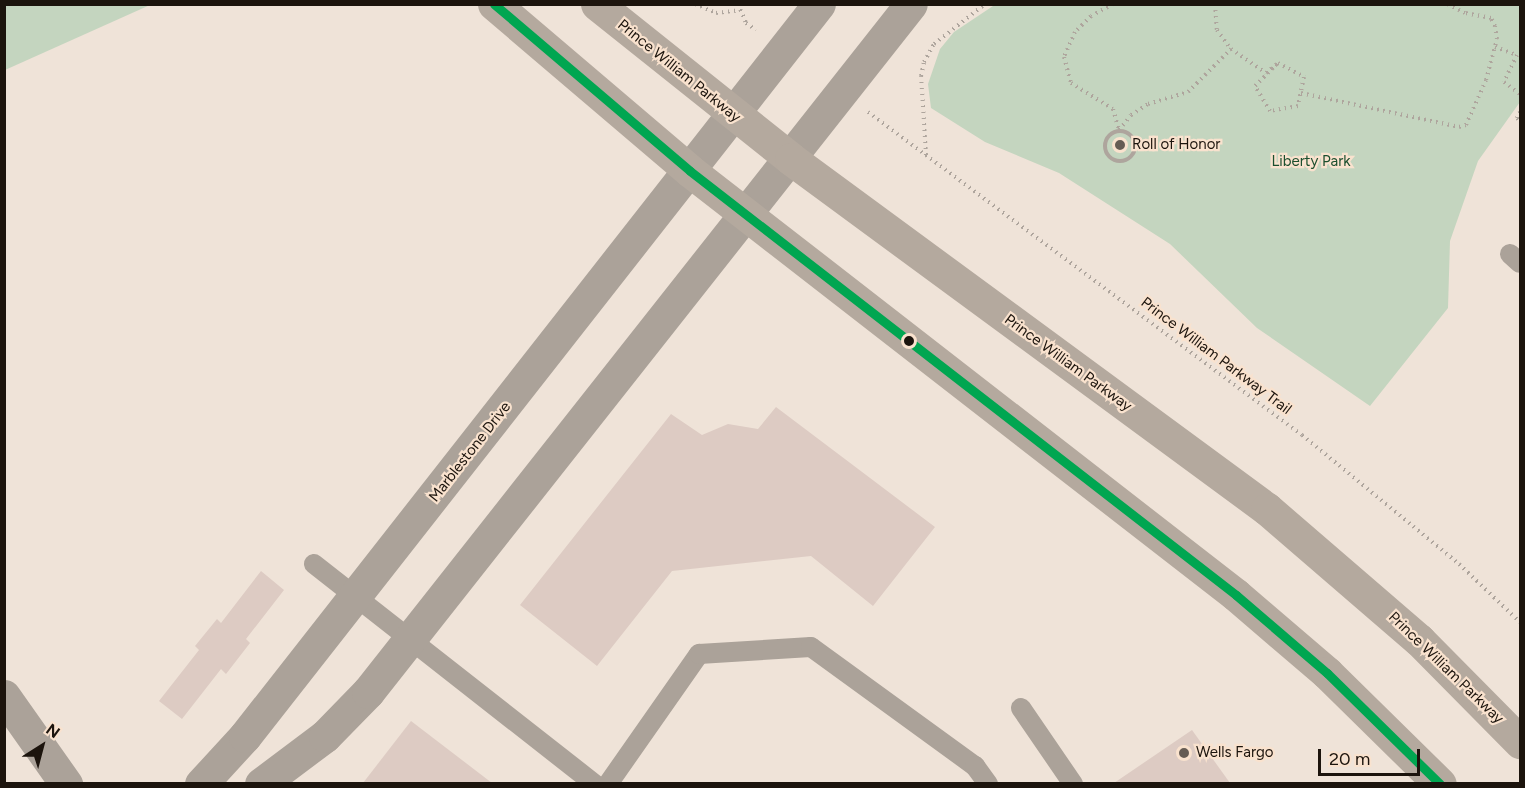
<!DOCTYPE html>
<html>
<head>
<meta charset="utf-8">
<style>
	body { margin:0 }
	#map { position:relative; width:1525px; height:788px; overflow:hidden; background:#efe3d8; font-family:Figtree,sans-serif }
	div>[style] { position:absolute }
	.green>* { inset:0; background:#c4d5bf }
	.building>* { inset:0; background:#ddcbc3 }
	.path>* { height:4px; margin-top:-2px; transform-origin:0; background:repeating-linear-gradient(90deg,#aea59d 0 1.5px,transparent 0 6px) }
	.path>.ring { margin:-2px; padding:0; box-sizing:content-box; background:none; border:4px solid #aea59d; border-radius:50% }
	.lane>* { height:20px; margin:-10px; padding:0 10px; transform-origin:10px; border-radius:10px; background:#aba299 }
	.street>* { height:33px; margin:-16.5px; padding:0 16.5px; transform-origin:16.5px; border-radius:16.5px; background:#aba299 }
	.highway>* { height:33px; margin:-16.5px; padding:0 16.5px; transform-origin:16.5px; border-radius:16.5px; background:#b4a99e }
	.bus-1>* { height:9px; margin:-4.5px; padding:0 4.5px; transform-origin:4.5px; border-radius:4.5px; background:#00a651 }
	.dots>* { width:16px; height:16px; translate:-50% -50%; box-sizing:border-box; border:3px solid #f9e2ce; border-radius:50% }
	span { translate:-50% -50%; white-space:nowrap; text-align:center; line-height:1.15; -webkit-text-stroke:4.5px #f9e2ce; paint-order:stroke }
	.street-label { font-size:15px; color:#1c140d }
	.poi-label { font-size:15px; color:#1c140d }
	.left { translate:0 -50%; text-align:left }
	.park-label { font-size:15px; color:#1b4e2e }
	.frame { position:absolute; inset:0; border:6px solid #1c140d; pointer-events:none }
	.north { position:absolute; left:12px; top:716px; width:60px; height:60px; -webkit-text-stroke:4px #f9e2ce; paint-order:stroke; rotate:36deg; font-size:16px; font-weight:700; line-height:24px; text-align:center; color:#1c140d }
	.north::after { content:''; display:block; margin:auto; width:21px; height:27px; background:#1c140d; clip-path:polygon(50% 0,100% 100%,50% 72%,0 100%) }
	.scale { position:absolute; left:1318px; top:749px; width:102px; height:27px; box-sizing:border-box; border:3px solid #1c140d; border-top:0; padding-left:8px; font-size:18px; line-height:21px; white-space:nowrap; color:#1c140d; -webkit-text-stroke:4px #f9e2ce; paint-order:stroke }
</style>
</head>
<body>
<div id="map">
	<div class="green">
		<div style="clip-path:polygon(5px 4px,150px 4px,150px 5px,5px 70px)"></div>
		<div style="clip-path:polygon(996px 4px,1520px 5px,1520px 102px,1478px 161px,1450px 241px,1448px 308px,1370px 406px,1257px 328px,1170px 244px,1059px 173px,985px 142px,931px 108px,928px 84px,940px 49px,954px 32px)"></div>
	</div>
	<div class="building">
		<div style="clip-path:polygon(776px 407px,935px 527px,873px 606px,811px 556px,672px 571px,597px 666px,520px 605px,671px 414px,702px 435px,728px 424px,758px 429px)"></div>
		<div style="clip-path:polygon(261px 571px,284px 590px,246px 639px,250px 643px,226px 674px,221px 669px,182px 719px,159px 701px,199px 650px,195px 646px,217px 619px,221px 623px)"></div>
		<div style="clip-path:polygon(411px 721px,492px 783px,363px 783px)"></div>
		<div style="clip-path:polygon(1192px 730px,1230px 783px,1114px 783px)"></div>
	</div>
	<div class="path">
		<div style="left:695px;top:4px;width:23px;rotate:23deg"></div>
		<div style="left:716px;top:13px;width:23px;rotate:-7deg"></div>
		<div style="left:738px;top:4px;width:21px;rotate:67deg"></div>
		<div style="left:746px;top:23px;width:12px;rotate:35deg"></div>
		<div style="left:1113px;top:4px;width:25px;rotate:151deg"></div>
		<div style="left:1091px;top:16px;width:23px;rotate:135deg"></div>
		<div style="left:1075px;top:32px;width:27px;rotate:114deg"></div>
		<div style="left:1064px;top:57px;width:27px;rotate:75deg"></div>
		<div style="left:1071px;top:83px;width:49px;rotate:31.8deg"></div>
		<div style="left:1113px;top:109px;width:22px;rotate:74deg"></div>
		<div style="left:1119px;top:130px;width:19px;rotate:-51deg"></div>
		<div style="left:1131px;top:115px;width:20px;rotate:-33deg"></div>
		<div style="left:1148px;top:104px;width:42px;rotate:-16.7deg"></div>
		<div style="left:1188px;top:92px;width:61px;rotate:-45deg"></div>
		<div style="left:1215px;top:4px;width:26px;rotate:86deg"></div>
		<div style="left:1217px;top:30px;width:24px;rotate:54deg"></div>
		<div style="left:1231px;top:49px;width:42px;rotate:34.4deg"></div>
		<div style="left:1266px;top:73px;width:16px;rotate:-40deg"></div>
		<div style="left:1278px;top:63px;width:30px;rotate:28deg"></div>
		<div style="left:1304px;top:77px;width:30px;rotate:102deg"></div>
		<div style="left:1298px;top:106px;width:28px;rotate:170deg"></div>
		<div style="left:1270px;top:111px;width:29px;rotate:-121deg"></div>
		<div style="left:1255px;top:86px;width:33px;rotate:-45deg"></div>
		<div style="left:1495px;top:47px;width:23px;rotate:20deg"></div>
		<div style="left:1517px;top:55px;width:30px;rotate:116deg"></div>
		<div style="left:1504px;top:82px;width:20px;rotate:37deg"></div>
		<div style="left:1301px;top:93px;width:162px;rotate:12.1deg"></div>
		<div style="left:1459px;top:127px;width:7px;rotate:-16deg"></div>
		<div style="left:1466px;top:125px;width:49px;rotate:-66deg"></div>
		<div style="left:1486px;top:80px;width:42px;rotate:-75deg"></div>
		<div style="left:1497px;top:39px;width:13px;rotate:-99deg"></div>
		<div style="left:1495px;top:26px;width:9px;rotate:-117deg"></div>
		<div style="left:1491px;top:18px;width:26px;rotate:-169deg"></div>
		<div style="left:1465px;top:13px;width:20px;rotate:-153deg"></div>
		<div style="left:868px;top:112px;width:541px;rotate:36.66deg"></div>
		<div style="left:1302px;top:435px;width:203px;rotate:39.4deg"></div>
		<div style="left:1459px;top:564px;width:84px;rotate:43.6deg"></div>
		<div style="left:1520px;top:112px;width:7px;rotate:117deg"></div>
		<div style="left:1517px;top:118px;width:4px;rotate:45deg"></div>
		<div class="ring" style="left:1105px;top:131px;width:26px;height:26px"></div>
		<div style="left:926px;top:155px;width:79px;rotate:-93.6deg"></div>
		<div style="left:921px;top:76px;width:14px;rotate:-78deg"></div>
		<div style="left:924px;top:62px;width:21px;rotate:-61deg"></div>
		<div style="left:934px;top:44px;width:65px;rotate:-38.1deg"></div>
	</div>
	<div class="lane">
		<div style="left:1510px;top:254px;width:13px;rotate:42deg"></div>
		<div style="left:314px;top:564px;width:357px;rotate:38.1deg"></div>
		<div style="left:1021px;top:708px;width:92px;rotate:55.6deg"></div>
		<div style="left:608px;top:784px;width:159px;rotate:-55deg"></div>
		<div style="left:699px;top:654px;width:112px;rotate:-3.6deg"></div>
		<div style="left:811px;top:647px;width:203px;rotate:36deg"></div>
		<div style="left:975px;top:766px;width:22px;rotate:54deg"></div>
	</div>
	<div class="street">
		<div style="left:4px;top:696px;width:108px;rotate:54.8deg"></div>
		<div style="left:201px;top:784px;width:65px;rotate:-47.5deg"></div>
		<div style="left:245px;top:736px;width:930px;rotate:-51.9deg"></div>
		<div style="left:261px;top:784px;width:80px;rotate:-36.9deg"></div>
		<div style="left:325px;top:736px;width:62px;rotate:-45.7deg"></div>
		<div style="left:368px;top:692px;width:876px;rotate:-51.72deg"></div>
	</div>
	<div class="highway">
		<div style="left:494px;top:4px;width:257px;rotate:40.4deg"></div>
		<div style="left:690px;top:171px;width:691px;rotate:37.83deg"></div>
		<div style="left:1236px;top:595px;width:120px;rotate:40.6deg"></div>
		<div style="left:1327px;top:673px;width:158px;rotate:44.5deg"></div>
		<div style="left:597px;top:4px;width:248px;rotate:38.6deg"></div>
		<div style="left:791px;top:159px;width:591px;rotate:36.33deg"></div>
		<div style="left:1267px;top:509px;width:201px;rotate:40.8deg"></div>
		<div style="left:1419px;top:640px;width:144px;rotate:45.3deg"></div>
	</div>
	<div class="bus-1">
		<div style="left:494px;top:4px;width:257px;rotate:40.4deg"></div>
		<div style="left:690px;top:171px;width:691px;rotate:37.83deg"></div>
		<div style="left:1236px;top:595px;width:120px;rotate:40.6deg"></div>
		<div style="left:1327px;top:673px;width:158px;rotate:44.5deg"></div>
	</div>
	<div class="dots">
		<div style="left:1120px;top:145px;background:#665c54"></div>
		<div style="left:909px;top:341px;background:#1c140d"></div>
		<div style="left:1184px;top:753px;background:#665c54"></div>
	</div>
	<div class="street-label">
		<span style="left:679px;top:71px;rotate:39deg">Prince William Parkway</span>
		<span style="left:1216px;top:356px;rotate:37deg">Prince William Parkway Trail</span>
		<span style="left:1068px;top:363px;rotate:36deg">Prince William Parkway</span>
		<span style="left:470px;top:452px;rotate:-52deg">Marblestone Drive</span>
		<span style="left:1446px;top:668px;rotate:44deg">Prince William Parkway</span>
	</div>
	<div class="poi-label">
		<span class="left" style="left:1132px;top:145px">Roll of Honor</span>
		<span class="left" style="left:1196px;top:753px">Wells Fargo</span>
	</div>
	<div class="park-label">
		<span style="left:1311px;top:162px">Liberty Park</span>
	</div>
	<div class="frame"></div>
	<div class="north">N</div>
	<div class="scale">20 m</div>
</div>
</body>
</html>
